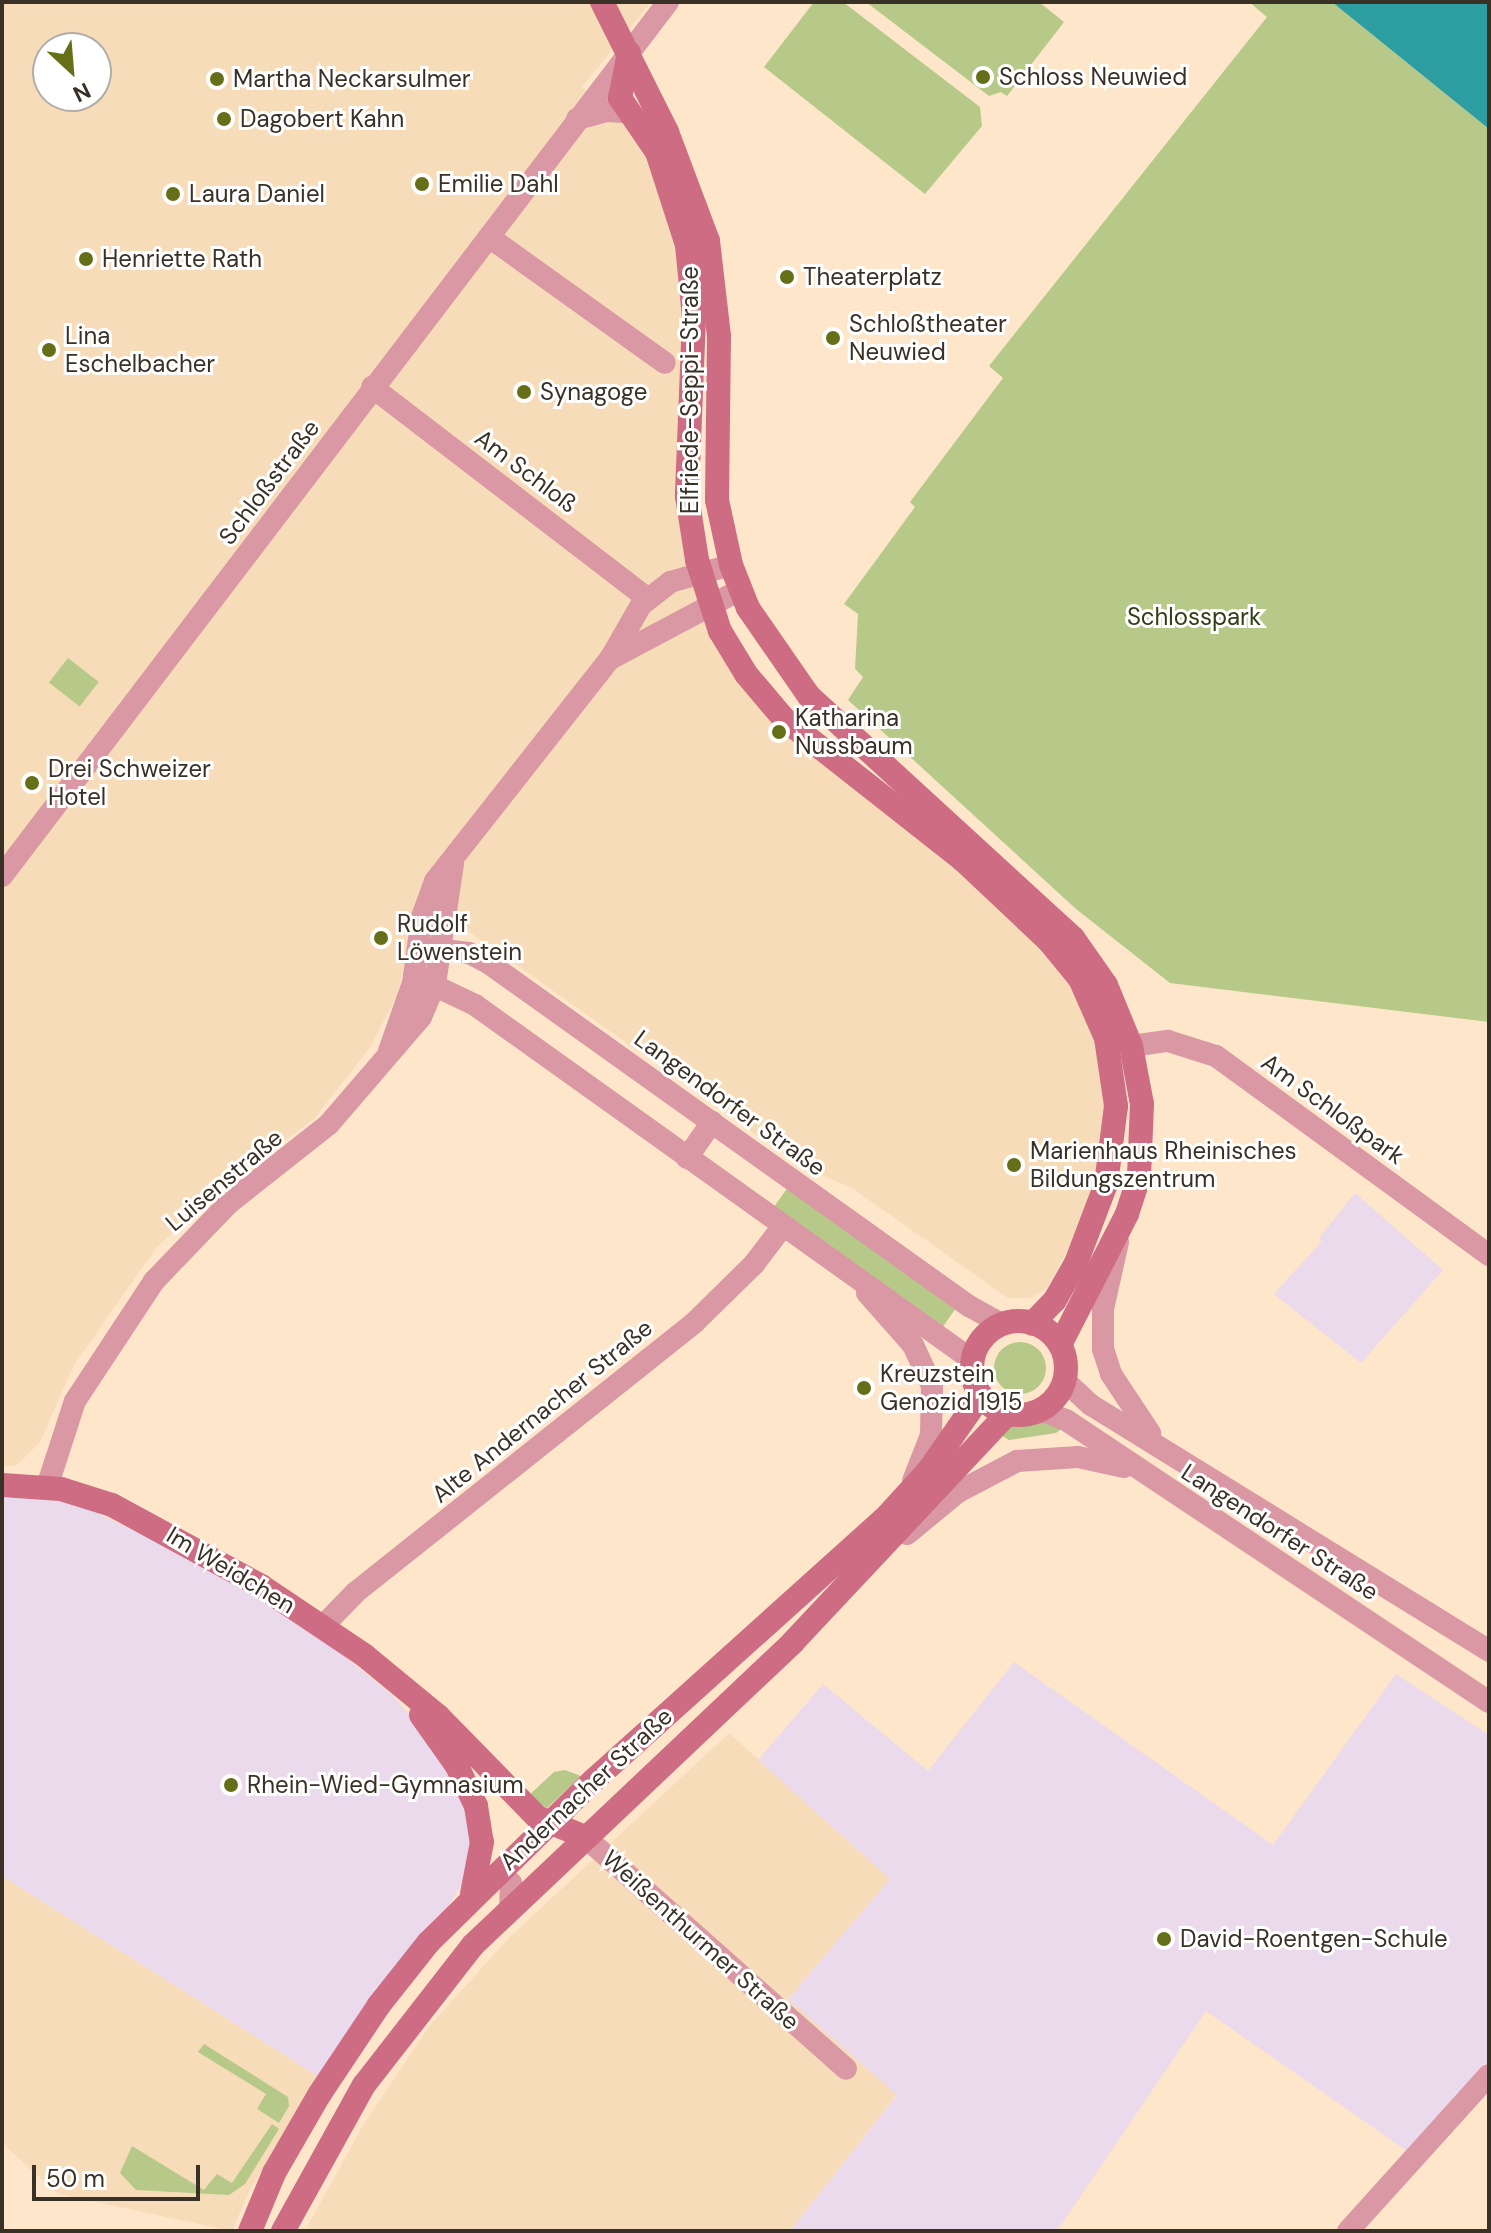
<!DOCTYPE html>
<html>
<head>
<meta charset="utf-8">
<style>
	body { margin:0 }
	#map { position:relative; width:1491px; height:2233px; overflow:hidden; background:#fde6ca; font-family:"DM Sans",sans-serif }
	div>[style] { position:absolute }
	.built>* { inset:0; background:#f7dcb9 }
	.education>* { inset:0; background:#eadaec }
	.green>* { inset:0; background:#b6c988; transform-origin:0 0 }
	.round { border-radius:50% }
	.water>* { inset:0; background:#2c9ea2 }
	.street>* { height:22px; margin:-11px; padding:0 11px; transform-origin:11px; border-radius:11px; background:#da97a4 }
	.secondary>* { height:24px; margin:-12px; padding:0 12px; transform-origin:12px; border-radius:12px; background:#cd6c83 }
	.secondary>.ring { margin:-12px; padding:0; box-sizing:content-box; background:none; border:24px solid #cd6c83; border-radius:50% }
	.dots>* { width:22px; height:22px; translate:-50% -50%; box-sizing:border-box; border:4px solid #fff; border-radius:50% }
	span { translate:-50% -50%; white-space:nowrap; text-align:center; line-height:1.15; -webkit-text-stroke:6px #fff; paint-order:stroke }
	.poi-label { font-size:24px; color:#3a3126 }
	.left { translate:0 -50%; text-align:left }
	.street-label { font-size:24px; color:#3a3126 }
	.park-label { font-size:24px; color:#333d16 }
	.frame { position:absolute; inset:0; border:4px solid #3a3126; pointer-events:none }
	.north { position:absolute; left:32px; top:32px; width:80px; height:80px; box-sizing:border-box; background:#fff; border:2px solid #b0ada8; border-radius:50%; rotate:154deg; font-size:22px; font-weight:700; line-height:32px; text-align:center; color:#3a3126 }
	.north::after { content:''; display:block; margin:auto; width:28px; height:36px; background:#656f18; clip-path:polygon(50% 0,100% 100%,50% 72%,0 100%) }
	.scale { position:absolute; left:32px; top:2165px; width:168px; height:36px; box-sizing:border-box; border:4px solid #3a3126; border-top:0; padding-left:10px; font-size:24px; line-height:28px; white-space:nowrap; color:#3a3126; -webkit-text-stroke:6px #fff; paint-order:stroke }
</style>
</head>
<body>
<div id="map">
	<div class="built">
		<div style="clip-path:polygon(evenodd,2px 2px,651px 2px,582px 87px,644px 142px,684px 277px,676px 462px,731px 660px,1032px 930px,1090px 1012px,1108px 1092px,1102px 1159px,1085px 1218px,1047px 1288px,1031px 1298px,1008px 1298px,852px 1188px,802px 1167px,464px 928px,456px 908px,422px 884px,398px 993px,371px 1046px,314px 1119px,225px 1185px,156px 1248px,74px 1365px,40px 1442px,17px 1465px,2px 1467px,2px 2px,48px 48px,96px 48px,96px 96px,48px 96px,48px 48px)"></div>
		<div style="clip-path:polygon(729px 1733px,890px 1879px,788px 1999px,897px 2094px,790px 2231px,306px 2229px,362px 2127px,430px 2025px,510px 1937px)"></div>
		<div style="clip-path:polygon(2px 1876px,319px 2077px,250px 2190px,232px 2231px,58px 2194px,2px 2143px)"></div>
	</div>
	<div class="education">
		<div style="clip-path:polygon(1355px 1193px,1443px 1270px,1361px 1363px,1274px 1294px,1322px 1241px,1319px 1238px)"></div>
		<div style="clip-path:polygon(2px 1498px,65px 1498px,206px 1565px,325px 1640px,392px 1695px,430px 1738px,474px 1827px,468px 1874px,447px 1908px,376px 1989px,319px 2077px,2px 1876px)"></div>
		<div style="clip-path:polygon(1014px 1662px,1273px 1845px,1396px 1674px,1489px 1735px,1489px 2060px,1407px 2151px,1206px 2011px,1057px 2231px,790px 2231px,897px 2095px,788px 1999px,890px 1879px,758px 1760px,823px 1684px,928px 1771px)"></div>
	</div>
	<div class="green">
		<div style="clip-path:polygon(814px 2px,843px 2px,980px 107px,982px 126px,925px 194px,764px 67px)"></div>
		<div style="clip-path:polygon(866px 2px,1039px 2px,1064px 22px,1007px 96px,1001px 92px,989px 96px)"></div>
		<div style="clip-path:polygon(1249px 2px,1332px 2px,1489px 129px,1489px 1022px,1170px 983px,1076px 909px,848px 700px,863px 677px,855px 669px,858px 614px,844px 604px,915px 507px,910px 502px,1003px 378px,989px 366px,1267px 17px)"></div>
		<div style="left:68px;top:658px;width:39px;height:31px;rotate:38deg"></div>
		<div style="left:788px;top:1187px;width:207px;height:25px;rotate:35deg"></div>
		<div class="round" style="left:994px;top:1342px;width:52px;height:52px"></div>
		<div style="clip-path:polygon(1029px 1419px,1064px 1427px,1056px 1433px,1009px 1440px,993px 1430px)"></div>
		<div style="clip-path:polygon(565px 1770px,581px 1776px,547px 1808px,526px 1798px,554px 1772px)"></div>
		<div style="clip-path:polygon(204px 2044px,288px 2097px,289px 2106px,279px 2123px,257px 2109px,266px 2094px,198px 2052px)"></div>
		<div style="clip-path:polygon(272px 2124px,279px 2129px,245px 2184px,229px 2195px,136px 2190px,120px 2173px,132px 2146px,204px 2190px,217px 2174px,232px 2183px)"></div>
	</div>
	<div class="water">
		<div style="clip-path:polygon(1332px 2px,1489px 2px,1489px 129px)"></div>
	</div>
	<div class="street">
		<div style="left:577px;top:119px;width:30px;rotate:-15deg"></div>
		<div style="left:606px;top:111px;width:22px;rotate:3deg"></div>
		<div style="left:489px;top:237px;width:216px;rotate:35.6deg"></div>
		<div style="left:372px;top:387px;width:347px;rotate:37.5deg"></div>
		<div style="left:610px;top:659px;width:147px;rotate:-28deg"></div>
		<div style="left:2px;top:876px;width:1099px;rotate:-52.69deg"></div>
		<div style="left:419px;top:947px;width:50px;rotate:6.8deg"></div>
		<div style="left:469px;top:953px;width:20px;rotate:27deg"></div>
		<div style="left:487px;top:962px;width:592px;rotate:35.52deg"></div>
		<div style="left:969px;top:1306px;width:38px;rotate:29deg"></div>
		<div style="left:414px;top:976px;width:68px;rotate:25.4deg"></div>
		<div style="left:475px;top:1005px;width:611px;rotate:35.54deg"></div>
		<div style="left:1131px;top:1046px;width:37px;rotate:-8deg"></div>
		<div style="left:1168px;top:1041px;width:50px;rotate:17.4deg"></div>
		<div style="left:1216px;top:1056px;width:338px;rotate:36.1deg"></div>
		<div style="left:389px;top:1051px;width:72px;rotate:-70.6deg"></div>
		<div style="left:413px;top:983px;width:67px;rotate:-82.2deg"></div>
		<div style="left:422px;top:917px;width:38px;rotate:-70deg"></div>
		<div style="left:435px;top:881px;width:283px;rotate:-51.8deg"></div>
		<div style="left:610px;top:659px;width:62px;rotate:-60.1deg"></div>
		<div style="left:641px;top:605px;width:37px;rotate:-38deg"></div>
		<div style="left:670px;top:582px;width:63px;rotate:-15.6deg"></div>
		<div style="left:687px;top:1158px;width:44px;rotate:-55.2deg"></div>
		<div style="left:1118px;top:1242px;width:69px;rotate:102.6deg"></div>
		<div style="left:1103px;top:1309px;width:40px;rotate:90deg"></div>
		<div style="left:1103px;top:1349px;width:26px;rotate:72deg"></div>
		<div style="left:1111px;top:1374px;width:71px;rotate:56.5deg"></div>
		<div style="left:867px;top:1293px;width:69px;rotate:48.5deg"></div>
		<div style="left:913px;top:1345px;width:45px;rotate:65.1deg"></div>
		<div style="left:932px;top:1386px;width:49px;rotate:91.2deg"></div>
		<div style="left:931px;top:1435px;width:49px;rotate:111.4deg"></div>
		<div style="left:1064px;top:1380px;width:37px;rotate:43deg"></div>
		<div style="left:1091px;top:1405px;width:468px;rotate:31.7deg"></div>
		<div style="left:1041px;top:1410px;width:27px;rotate:22deg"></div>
		<div style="left:1066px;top:1420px;width:508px;rotate:33.69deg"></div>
		<div style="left:47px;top:1487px;width:90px;rotate:-72deg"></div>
		<div style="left:75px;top:1401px;width:144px;rotate:-56.6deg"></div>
		<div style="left:154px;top:1281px;width:108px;rotate:-46.1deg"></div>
		<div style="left:229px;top:1203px;width:127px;rotate:-38.3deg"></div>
		<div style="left:329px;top:1124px;width:141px;rotate:-49.3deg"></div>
		<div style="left:421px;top:1017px;width:36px;rotate:-67deg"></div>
		<div style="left:435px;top:984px;width:122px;rotate:-81.5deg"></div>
		<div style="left:907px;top:1534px;width:66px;rotate:-39.5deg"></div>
		<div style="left:958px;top:1492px;width:67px;rotate:-27.7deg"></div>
		<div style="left:1017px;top:1461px;width:61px;rotate:-3.8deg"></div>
		<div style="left:1078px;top:1457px;width:47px;rotate:12.3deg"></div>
		<div style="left:323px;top:1626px;width:47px;rotate:-45.9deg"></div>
		<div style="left:356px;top:1592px;width:433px;rotate:-38.5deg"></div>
		<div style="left:695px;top:1322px;width:83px;rotate:-44.5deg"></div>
		<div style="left:754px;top:1264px;width:48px;rotate:-52.7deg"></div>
		<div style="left:585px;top:1837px;width:349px;rotate:41.6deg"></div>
		<div style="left:491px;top:1876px;width:10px;rotate:-6deg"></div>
		<div style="left:501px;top:1875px;width:13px;rotate:39deg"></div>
		<div style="left:511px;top:1883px;width:25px;rotate:92deg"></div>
		<div style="left:1348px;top:2231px;width:210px;rotate:-47.9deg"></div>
	</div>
	<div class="secondary">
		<div style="left:602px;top:2px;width:145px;rotate:63.4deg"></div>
		<div style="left:667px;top:132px;width:116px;rotate:69.4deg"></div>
		<div style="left:708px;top:241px;width:96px;rotate:83.4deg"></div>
		<div style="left:719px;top:336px;width:164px;rotate:90.7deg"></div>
		<div style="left:717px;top:500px;width:66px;rotate:77.8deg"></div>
		<div style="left:731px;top:565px;width:46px;rotate:68.4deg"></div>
		<div style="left:748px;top:608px;width:107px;rotate:55.3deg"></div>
		<div style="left:809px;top:696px;width:358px;rotate:42.5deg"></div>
		<div style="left:1073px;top:938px;width:57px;rotate:54.9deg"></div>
		<div style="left:1106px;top:985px;width:66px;rotate:67.7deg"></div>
		<div style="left:1131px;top:1046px;width:59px;rotate:79.3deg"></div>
		<div style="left:1142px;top:1104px;width:73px;rotate:92.4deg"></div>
		<div style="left:1139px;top:1177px;width:39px;rotate:108deg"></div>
		<div style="left:1127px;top:1214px;width:147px;rotate:117.1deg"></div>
		<div style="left:629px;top:53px;width:46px;rotate:101.3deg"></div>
		<div style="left:620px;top:98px;width:65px;rotate:55.6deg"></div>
		<div style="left:657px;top:152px;width:98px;rotate:72.1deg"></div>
		<div style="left:687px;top:245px;width:73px;rotate:84.5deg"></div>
		<div style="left:694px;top:318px;width:178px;rotate:92.3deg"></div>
		<div style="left:687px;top:496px;width:65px;rotate:81.1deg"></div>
		<div style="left:697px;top:560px;width:75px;rotate:72.1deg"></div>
		<div style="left:720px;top:631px;width:50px;rotate:58.8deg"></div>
		<div style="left:746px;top:674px;width:59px;rotate:49.8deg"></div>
		<div style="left:784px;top:719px;width:228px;rotate:38.2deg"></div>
		<div style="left:963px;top:860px;width:117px;rotate:43.3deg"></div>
		<div style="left:1048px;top:940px;width:50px;rotate:50.6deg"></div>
		<div style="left:1080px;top:979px;width:64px;rotate:66.2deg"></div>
		<div style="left:1106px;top:1038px;width:69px;rotate:81.6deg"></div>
		<div style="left:1116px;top:1106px;width:79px;rotate:97.3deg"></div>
		<div style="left:1106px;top:1184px;width:85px;rotate:110.8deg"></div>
		<div style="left:1076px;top:1263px;width:43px;rotate:119.6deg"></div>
		<div style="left:1055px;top:1300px;width:33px;rotate:134deg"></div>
		<div class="ring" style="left:972px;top:1321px;width:70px;height:70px"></div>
		<div style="left:2px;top:1485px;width:59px;rotate:3.9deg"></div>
		<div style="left:61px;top:1489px;width:53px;rotate:17.4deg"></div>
		<div style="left:112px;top:1505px;width:170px;rotate:28.5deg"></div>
		<div style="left:261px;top:1586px;width:124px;rotate:33.8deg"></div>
		<div style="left:364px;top:1655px;width:96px;rotate:39.5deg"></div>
		<div style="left:438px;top:1716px;width:141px;rotate:45.6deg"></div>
		<div style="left:537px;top:1817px;width:52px;rotate:22.6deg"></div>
		<div style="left:421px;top:1715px;width:62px;rotate:54.8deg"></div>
		<div style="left:457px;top:1766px;width:44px;rotate:64.6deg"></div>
		<div style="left:476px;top:1806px;width:36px;rotate:81deg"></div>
		<div style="left:482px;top:1842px;width:53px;rotate:100.9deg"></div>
		<div style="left:250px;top:2231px;width:63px;rotate:-67.5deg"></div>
		<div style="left:274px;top:2173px;width:90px;rotate:-60deg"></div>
		<div style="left:319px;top:2095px;width:108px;rotate:-56.3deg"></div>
		<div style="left:379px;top:2005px;width:80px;rotate:-51.6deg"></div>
		<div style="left:429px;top:1942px;width:231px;rotate:-44.5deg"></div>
		<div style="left:594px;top:1780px;width:394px;rotate:-42deg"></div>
		<div style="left:887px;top:1516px;width:62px;rotate:-47.6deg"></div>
		<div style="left:929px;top:1470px;width:91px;rotate:-55.3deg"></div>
		<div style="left:283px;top:2231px;width:167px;rotate:-61deg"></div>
		<div style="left:364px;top:2085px;width:177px;rotate:-52.1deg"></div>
		<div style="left:473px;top:1945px;width:441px;rotate:-43.4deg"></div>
		<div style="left:793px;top:1642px;width:313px;rotate:-46.8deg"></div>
	</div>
	<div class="dots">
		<div style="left:983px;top:77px;background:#656f18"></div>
		<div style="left:217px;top:79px;background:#656f18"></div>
		<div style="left:224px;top:119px;background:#656f18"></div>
		<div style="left:422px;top:184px;background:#656f18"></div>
		<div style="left:173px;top:194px;background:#656f18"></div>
		<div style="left:86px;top:259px;background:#656f18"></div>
		<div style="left:787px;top:277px;background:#656f18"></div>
		<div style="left:833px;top:338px;background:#656f18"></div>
		<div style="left:49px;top:350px;background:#656f18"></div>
		<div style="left:524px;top:392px;background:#656f18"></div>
		<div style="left:779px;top:732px;background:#656f18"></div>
		<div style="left:32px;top:783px;background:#656f18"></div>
		<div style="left:381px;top:938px;background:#656f18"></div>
		<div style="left:1014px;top:1165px;background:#656f18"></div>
		<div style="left:864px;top:1388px;background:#656f18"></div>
		<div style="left:231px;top:1785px;background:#656f18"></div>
		<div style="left:1164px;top:1939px;background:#656f18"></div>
	</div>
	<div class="poi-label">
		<span class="left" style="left:999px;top:77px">Schloss Neuwied</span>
		<span class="left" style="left:233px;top:79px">Martha Neckarsulmer</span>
		<span class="left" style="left:240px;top:119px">Dagobert Kahn</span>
		<span class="left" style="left:438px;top:184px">Emilie Dahl</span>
		<span class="left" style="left:189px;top:194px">Laura Daniel</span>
		<span class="left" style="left:102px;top:259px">Henriette Rath</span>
		<span class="left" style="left:803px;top:277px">Theaterplatz</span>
		<span class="left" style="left:849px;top:338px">Schloßtheater<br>Neuwied</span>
		<span class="left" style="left:65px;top:350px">Lina<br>Eschelbacher</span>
		<span class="left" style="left:540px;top:392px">Synagoge</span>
		<span class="left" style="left:795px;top:732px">Katharina<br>Nussbaum</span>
		<span class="left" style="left:48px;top:783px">Drei Schweizer<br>Hotel</span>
		<span class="left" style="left:397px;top:938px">Rudolf<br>Löwenstein</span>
		<span class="left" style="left:1030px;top:1165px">Marienhaus Rheinisches<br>Bildungszentrum</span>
		<span class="left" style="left:880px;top:1388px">Kreuzstein<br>Genozid 1915</span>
		<span class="left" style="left:247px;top:1785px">Rhein-Wied-Gymnasium</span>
		<span class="left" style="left:1180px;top:1939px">David-Roentgen-Schule</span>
	</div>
	<div class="street-label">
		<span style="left:690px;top:390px;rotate:-90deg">Elfriede-Seppi-Straße</span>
		<span style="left:526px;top:471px;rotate:37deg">Am Schloß</span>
		<span style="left:269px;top:482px;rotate:-53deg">Schloßstraße</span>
		<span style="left:730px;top:1103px;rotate:36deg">Langendorfer Straße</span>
		<span style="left:1333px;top:1109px;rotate:36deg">Am Schloßpark</span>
		<span style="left:224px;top:1180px;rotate:-40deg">Luisenstraße</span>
		<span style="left:542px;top:1411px;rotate:-39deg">Alte Andernacher Straße</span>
		<span style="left:1280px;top:1532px;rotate:33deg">Langendorfer Straße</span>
		<span style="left:231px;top:1570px;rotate:31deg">Im Weidchen</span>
		<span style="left:586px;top:1789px;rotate:-43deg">Andernacher Straße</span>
		<span style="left:701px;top:1940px;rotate:42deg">Weißenthurmer Straße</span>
	</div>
	<div class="park-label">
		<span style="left:1194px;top:617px">Schlosspark</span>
	</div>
	<div class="frame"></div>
	<div class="north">N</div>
	<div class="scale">50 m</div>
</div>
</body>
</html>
